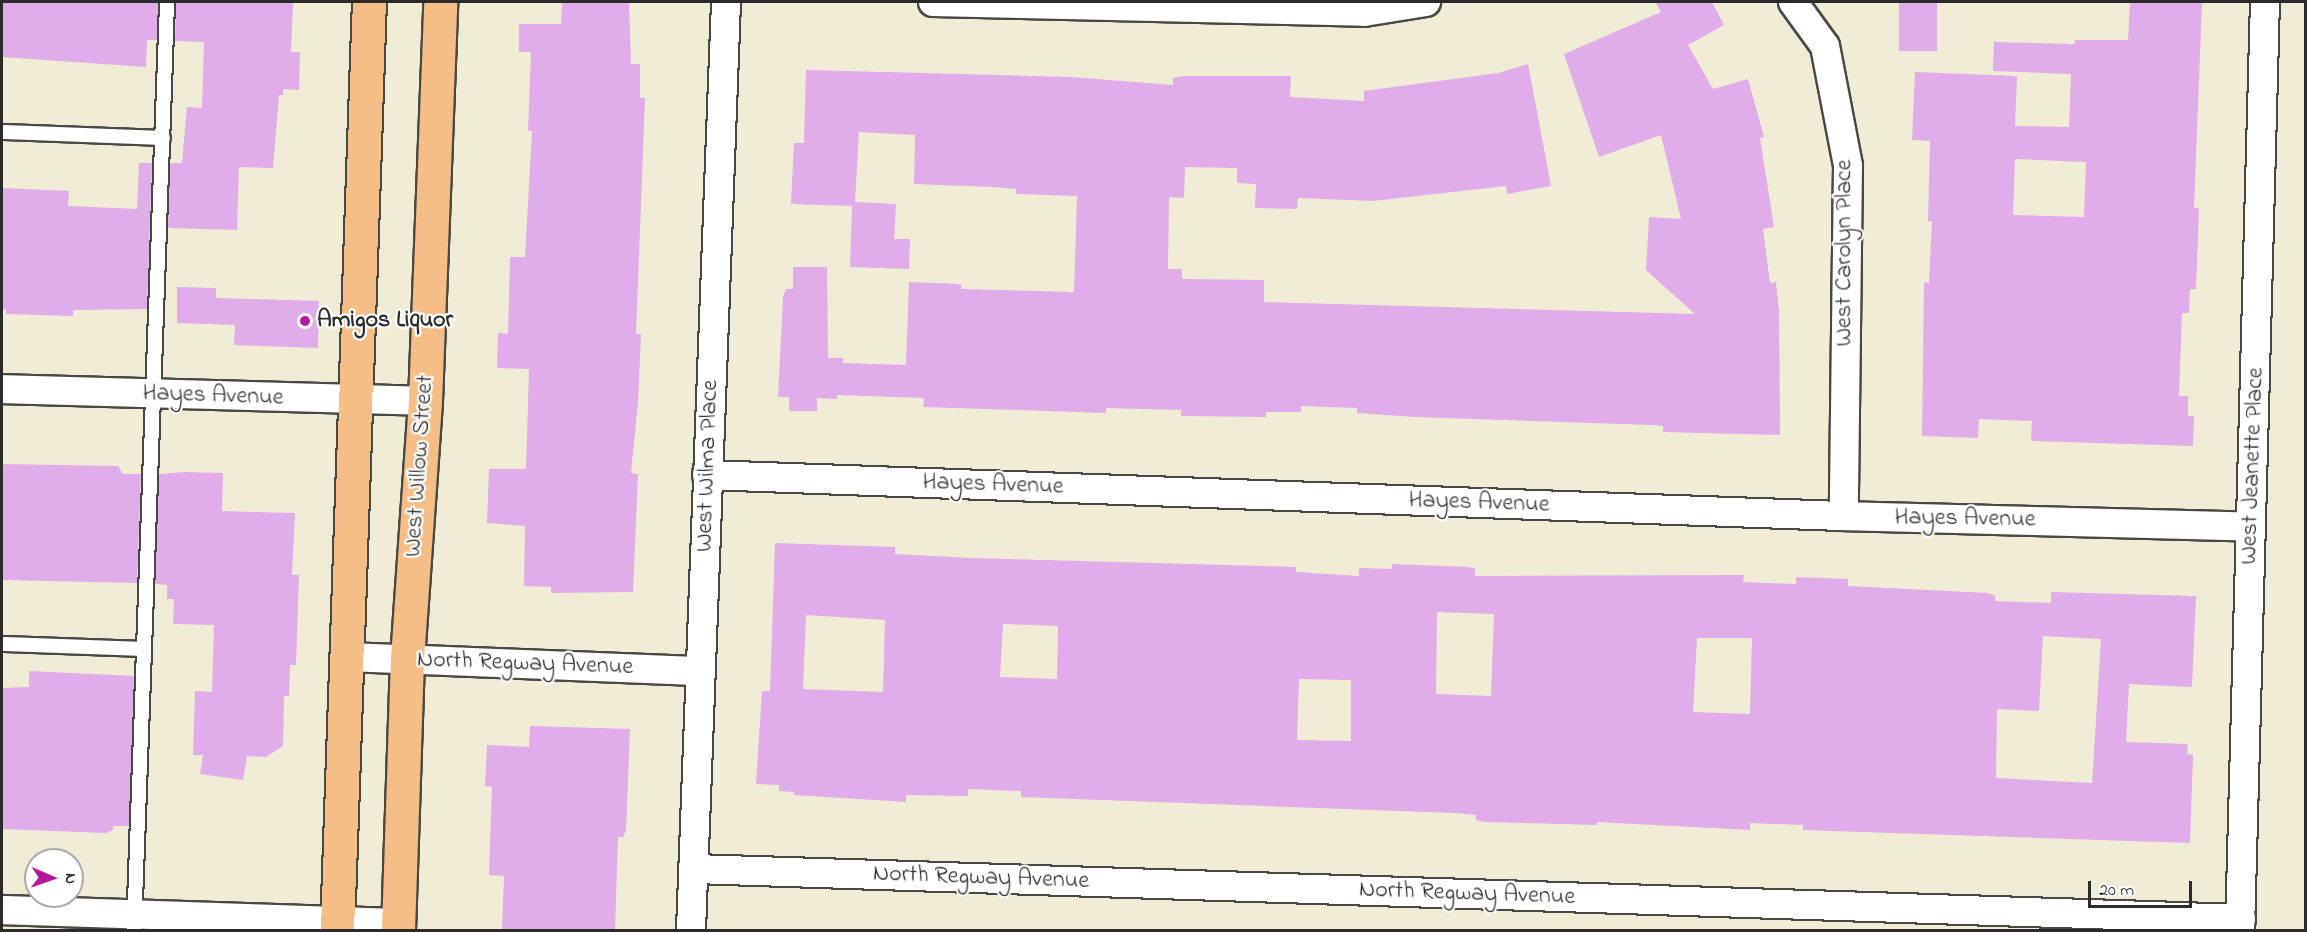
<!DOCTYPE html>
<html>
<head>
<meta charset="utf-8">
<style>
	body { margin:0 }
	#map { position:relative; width:2307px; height:932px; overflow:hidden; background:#f1ecd5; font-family:"Indie Flower",sans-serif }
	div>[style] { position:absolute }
	.building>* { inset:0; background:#e0ace9; transform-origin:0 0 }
	.roads { filter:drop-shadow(2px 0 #494844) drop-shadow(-2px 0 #494844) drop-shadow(0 2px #494844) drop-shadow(0 -2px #494844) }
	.lane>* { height:14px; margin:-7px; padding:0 7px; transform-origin:7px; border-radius:7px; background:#fff }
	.street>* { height:28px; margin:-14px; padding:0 14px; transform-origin:14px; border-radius:14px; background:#fff }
	.primary>* { height:33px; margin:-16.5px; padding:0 16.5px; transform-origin:16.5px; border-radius:16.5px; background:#f6be87 }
	.dots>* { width:16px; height:16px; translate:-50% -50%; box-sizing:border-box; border:3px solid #fff; border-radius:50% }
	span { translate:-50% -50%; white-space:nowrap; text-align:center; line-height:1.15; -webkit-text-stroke:4.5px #fff; paint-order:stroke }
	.street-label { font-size:24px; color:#2b2b2b }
	.poi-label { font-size:24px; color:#2b2b2b; font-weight:700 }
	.left { translate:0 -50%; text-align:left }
	.frame { position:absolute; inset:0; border:3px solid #2b2b2b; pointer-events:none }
	.north { position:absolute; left:24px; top:848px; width:60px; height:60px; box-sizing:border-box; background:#fff; border:2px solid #aaa; border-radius:50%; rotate:92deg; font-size:16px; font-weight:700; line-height:24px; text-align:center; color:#2b2b2b }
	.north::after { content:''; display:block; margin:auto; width:21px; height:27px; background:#b5179e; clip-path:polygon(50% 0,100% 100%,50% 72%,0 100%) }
	.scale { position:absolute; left:2088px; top:881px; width:104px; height:27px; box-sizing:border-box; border:3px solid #2b2b2b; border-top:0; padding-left:8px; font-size:18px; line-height:21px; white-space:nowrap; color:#2b2b2b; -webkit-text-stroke:4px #fff; paint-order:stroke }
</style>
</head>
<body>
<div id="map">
	<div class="building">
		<div style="clip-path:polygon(2px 2px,158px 2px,157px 40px,147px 40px,146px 67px,2px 57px)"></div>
		<div style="clip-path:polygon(176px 2px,293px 2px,291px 52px,300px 52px,299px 90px,283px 89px,283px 95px,279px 95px,273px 168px,239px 167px,237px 230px,168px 228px,170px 163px,182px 163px,187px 107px,202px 108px,204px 42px,175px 41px)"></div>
		<div style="clip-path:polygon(562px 2px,629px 2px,631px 64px,640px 64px,640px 98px,645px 98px,636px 334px,641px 334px,638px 402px,631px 473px,638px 474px,633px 592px,551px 593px,551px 587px,524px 586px,525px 526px,487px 523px,489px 469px,526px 469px,529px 369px,497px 368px,498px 333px,508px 334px,510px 257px,525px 257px,532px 131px,528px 131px,531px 52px,519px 52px,519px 24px,561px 24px)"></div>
		<div style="clip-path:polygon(1655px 2px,1712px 2px,1724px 25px,1688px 45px,1713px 89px,1748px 79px,1764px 137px,1760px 138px,1774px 227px,1763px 229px,1770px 283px,1776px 282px,1779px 311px,1780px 435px,1663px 432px,1663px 426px,1652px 425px,1415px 417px,1357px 413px,1357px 408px,1301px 406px,1301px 412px,1266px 412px,1266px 417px,1181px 416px,1181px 410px,1106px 408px,1106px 413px,923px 407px,924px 398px,837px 395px,837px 399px,817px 398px,817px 411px,789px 411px,789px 397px,778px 397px,783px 297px,786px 289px,793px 289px,793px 267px,827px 267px,828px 358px,843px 358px,843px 363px,906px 365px,909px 282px,961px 284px,961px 289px,1074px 292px,1077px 196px,1016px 194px,1016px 189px,994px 187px,914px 184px,915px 135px,859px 132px,855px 202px,896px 204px,894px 239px,910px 239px,909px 269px,850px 267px,852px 206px,791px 204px,794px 143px,804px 143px,806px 70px,1071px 77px,1173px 85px,1173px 78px,1184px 76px,1291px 76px,1290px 97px,1364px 101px,1364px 91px,1498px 73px,1528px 64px,1551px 186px,1507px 194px,1506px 186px,1373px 201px,1298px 198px,1297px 209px,1255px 208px,1256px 184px,1237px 183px,1237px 168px,1185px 167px,1184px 198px,1169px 197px,1168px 269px,1182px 269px,1182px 279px,1264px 280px,1264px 302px,1695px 314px,1646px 270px,1649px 217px,1681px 219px,1661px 135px,1599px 157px,1564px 54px,1661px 12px)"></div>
		<div style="left:1899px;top:2px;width:38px;height:49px"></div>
		<div style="clip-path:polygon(evenodd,2130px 2px,2202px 2px,2194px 208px,2199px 208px,2196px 289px,2190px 289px,2189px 313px,2182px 313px,2179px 396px,2188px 396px,2188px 416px,2194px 416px,2193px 446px,2031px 441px,2032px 421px,1979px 419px,1978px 438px,1922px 436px,1924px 282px,1929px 283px,1932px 221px,1928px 221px,1930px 141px,1912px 140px,1915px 72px,2017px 76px,2015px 126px,2069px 127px,2071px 74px,1993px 71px,1994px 42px,2075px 44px,2075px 40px,2128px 40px,2130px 2px,2015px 159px,2086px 162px,2084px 217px,2013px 215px,2015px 159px)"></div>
		<div style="clip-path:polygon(139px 163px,152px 163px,147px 309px,73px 310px,73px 316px,6px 314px,6px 309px,2px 309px,2px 188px,69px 191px,68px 206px,137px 209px)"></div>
		<div style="clip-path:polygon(177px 287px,216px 288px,216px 298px,319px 301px,318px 348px,234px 345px,235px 325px,177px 323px)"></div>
		<div style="clip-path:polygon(2px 464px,118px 466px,123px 474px,141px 474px,137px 583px,2px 580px)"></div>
		<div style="clip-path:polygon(185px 472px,223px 473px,222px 511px,295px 513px,292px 575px,299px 575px,296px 665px,290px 665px,289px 696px,284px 696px,283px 746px,266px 757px,247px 756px,243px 780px,200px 774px,203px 755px,193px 755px,195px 691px,212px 692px,214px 625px,173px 624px,174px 599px,167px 599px,167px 585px,155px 584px,159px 474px)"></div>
		<div style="clip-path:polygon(evenodd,775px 543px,895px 547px,895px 554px,971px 558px,1296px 567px,1296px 572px,1359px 576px,1359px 568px,1392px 569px,1392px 564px,1469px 567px,1475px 569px,1475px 576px,1744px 575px,1743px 582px,1796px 584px,1796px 577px,1848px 579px,1848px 586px,1988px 593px,1995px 596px,1995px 601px,2051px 603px,2051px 592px,2196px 596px,2192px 687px,2129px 684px,2126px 742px,2188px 744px,2187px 754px,2193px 755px,2190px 843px,1803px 830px,1803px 825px,1750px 823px,1750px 830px,1597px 822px,1597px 825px,1485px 822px,1476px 820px,1476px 815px,1454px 813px,1021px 797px,1021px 791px,968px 789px,968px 796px,906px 795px,906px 802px,794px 795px,794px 792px,779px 791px,779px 785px,756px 784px,762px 691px,770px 691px,775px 543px,1437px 612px,1494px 614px,1491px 696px,1436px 694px,1437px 612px,775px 543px,806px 615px,885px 620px,883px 692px,803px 689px,806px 615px,775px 543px,1003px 624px,1058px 626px,1057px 679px,1000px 677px,1003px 624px,775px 543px,2043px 636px,2101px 639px,2092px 783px,1996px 778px,1997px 709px,2039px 711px,2043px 636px,775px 543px,1697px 638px,1752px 638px,1750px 714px,1693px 712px,1697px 638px,775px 543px,1299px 679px,1351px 680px,1351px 741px,1297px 740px,1299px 679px)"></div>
		<div style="clip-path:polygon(29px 671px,134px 676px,129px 826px,113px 826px,113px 830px,106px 833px,2px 829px,2px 688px,29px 687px)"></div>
		<div style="clip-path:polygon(530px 726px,630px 729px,626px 830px,623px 837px,618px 837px,615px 930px,502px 930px,504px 876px,489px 875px,492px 787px,485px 786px,487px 745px,529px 747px)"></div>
	</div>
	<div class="roads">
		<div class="lane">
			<div style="left:2px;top:132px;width:161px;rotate:2.1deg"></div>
			<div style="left:2px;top:644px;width:142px;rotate:2deg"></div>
			<div style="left:134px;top:930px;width:929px;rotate:-87.96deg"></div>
		</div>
		<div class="street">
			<div style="left:933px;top:2px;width:431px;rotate:1.3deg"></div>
			<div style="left:1364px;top:12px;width:63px;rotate:-9.2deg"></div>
			<div style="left:1793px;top:2px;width:54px;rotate:54deg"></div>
			<div style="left:1825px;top:46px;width:122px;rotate:79.1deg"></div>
			<div style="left:1848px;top:166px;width:350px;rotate:90.7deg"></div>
			<div style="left:2px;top:389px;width:423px;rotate:1.6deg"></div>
			<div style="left:707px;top:475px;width:1138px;rotate:2.07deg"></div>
			<div style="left:1844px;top:516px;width:407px;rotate:1.5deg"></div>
			<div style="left:349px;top:657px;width:352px;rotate:2.3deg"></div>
			<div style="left:694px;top:869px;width:1548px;rotate:1.85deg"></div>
			<div style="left:2px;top:910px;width:396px;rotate:1.9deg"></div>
			<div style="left:691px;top:930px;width:929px;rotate:-87.84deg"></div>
			<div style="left:2240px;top:930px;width:928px;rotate:-88.46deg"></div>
		</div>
		<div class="primary">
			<div style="left:337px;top:930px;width:929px;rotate:-88.03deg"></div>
			<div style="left:398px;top:930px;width:271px;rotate:-88.1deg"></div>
			<div style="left:407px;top:659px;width:259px;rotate:-86deg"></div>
			<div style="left:425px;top:401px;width:399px;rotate:-87.8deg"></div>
		</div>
	</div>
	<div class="dots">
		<div style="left:305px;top:321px;background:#b5179e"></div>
	</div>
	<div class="street-label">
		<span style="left:1845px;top:253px;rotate:-90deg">West Carolyn Place</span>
		<span style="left:213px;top:396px;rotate:2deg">Hayes Avenue</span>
		<span style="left:420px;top:466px;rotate:-86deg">West Willow Street</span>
		<span style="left:708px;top:466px;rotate:-88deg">West Wilma Place</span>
		<span style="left:2253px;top:466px;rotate:-88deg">West Jeanette Place</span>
		<span style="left:993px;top:485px;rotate:2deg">Hayes Avenue</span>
		<span style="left:1479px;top:503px;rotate:2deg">Hayes Avenue</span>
		<span style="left:1965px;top:519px;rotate:1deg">Hayes Avenue</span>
		<span style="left:525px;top:664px;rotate:2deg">North Regway Avenue</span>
		<span style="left:981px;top:878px;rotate:2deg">North Regway Avenue</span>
		<span style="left:1467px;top:894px;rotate:2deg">North Regway Avenue</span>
	</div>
	<div class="poi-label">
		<span class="left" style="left:317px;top:321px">Amigos Liquor</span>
	</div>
	<div class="frame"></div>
	<div class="north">N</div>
	<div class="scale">20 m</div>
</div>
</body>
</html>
